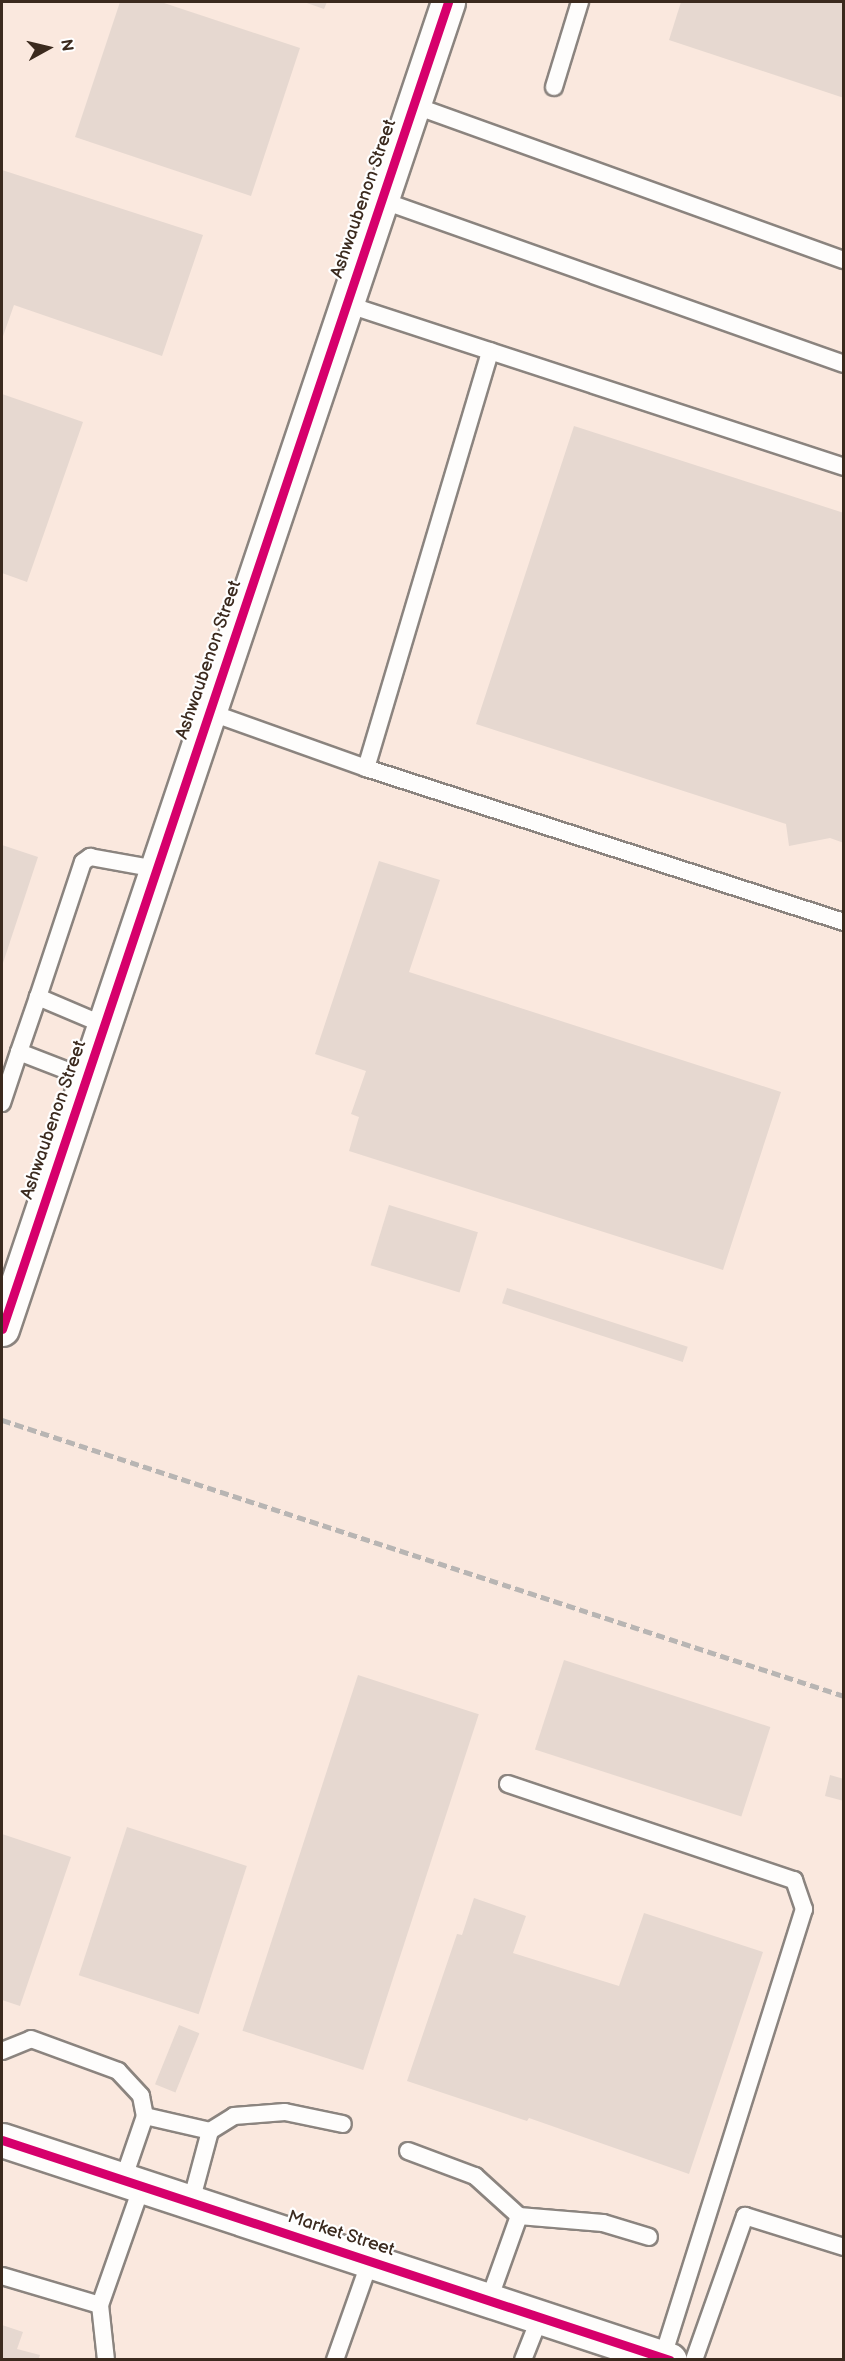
<!DOCTYPE html>
<html>
<head>
<meta charset="utf-8">
<style>
	body { margin:0 }
	#map { position:relative; width:845px; height:2361px; overflow:hidden; background:#f7efeb; font-family:"Balsamiq Sans",sans-serif }
	div>[style] { position:absolute }
	.built>* { inset:0; background:#fae8de; transform-origin:0 0 }
	.building>* { inset:0; background:#e6d8d0; transform-origin:0 0 }
	.roads { filter:drop-shadow(2px 0 #8b847f) drop-shadow(-2px 0 #8b847f) drop-shadow(0 2px #8b847f) drop-shadow(0 -2px #8b847f) }
	.service>* { height:16px; margin:-8px; padding:0 8px; transform-origin:8px; border-radius:8px; background:#fefdfc }
	.minor>* { height:33px; margin:-16.5px; padding:0 16.5px; transform-origin:16.5px; border-radius:16.5px; background:#fefdfc }
	.rail>* { height:4.5px; margin-top:-2.25px; transform-origin:0; background:repeating-linear-gradient(90deg,#b8b5b3 0 9px,transparent 0 13.5px) }
	.cycleway>* { height:9px; margin:-4.5px; padding:0 4.5px; transform-origin:4.5px; border-radius:4.5px; background:#d6006c }
	span { translate:-50% -50%; white-space:nowrap; text-align:center; line-height:1.15; -webkit-text-stroke:4.5px #fff; paint-order:stroke }
	.street-label { font-size:18px; color:#3b2a1e }
	.frame { position:absolute; inset:0; border:3px solid #3b2a1e; pointer-events:none }
	.north { position:absolute; left:18px; top:18px; width:60px; height:60px; -webkit-text-stroke:4px #fff; paint-order:stroke; rotate:82deg; font-size:16px; font-weight:700; line-height:24px; text-align:center; color:#3b2a1e }
	.north::after { content:''; display:block; margin:auto; width:21px; height:27px; background:#3b2a1e; clip-path:polygon(50% 0,100% 100%,50% 72%,0 100%) }
</style>
</head>
<body>
<div id="map">
	<div class="built">
		<div style="left:2px;top:2px;width:841px;height:2357px"></div>
	</div>
	<div class="building">
		<div style="clip-path:polygon(120px 2px,161px 2px,300px 48px,251px 196px,75px 137px)"></div>
		<div style="clip-path:polygon(304px 2px,327px 2px,324px 9px)"></div>
		<div style="clip-path:polygon(681px 2px,844px 2px,844px 98px,669px 40px)"></div>
		<div style="clip-path:polygon(2px 170px,203px 235px,162px 356px,14px 305px,2px 339px)"></div>
		<div style="clip-path:polygon(2px 394px,83px 422px,27px 582px,2px 573px)"></div>
		<div style="clip-path:polygon(574px 426px,844px 513px,844px 843px,830px 838px,789px 846px,786px 824px,476px 724px)"></div>
		<div style="clip-path:polygon(2px 845px,38px 857px,2px 966px)"></div>
		<div style="clip-path:polygon(379px 861px,440px 880px,409px 972px,781px 1092px,723px 1270px,349px 1151px,359px 1117px,351px 1114px,366px 1071px,315px 1054px)"></div>
		<div style="left:389px;top:1205px;width:93px;height:63px;rotate:17deg"></div>
		<div style="left:507px;top:1288px;width:190px;height:16px;rotate:18deg"></div>
		<div style="left:564px;top:1660px;width:217px;height:94px;rotate:18deg"></div>
		<div style="left:358px;top:1675px;width:127px;height:374px;rotate:18deg"></div>
		<div style="clip-path:polygon(830px 1775px,844px 1779px,844px 1801px,825px 1796px)"></div>
		<div style="left:127px;top:1827px;width:126px;height:156px;rotate:18deg"></div>
		<div style="clip-path:polygon(2px 1834px,71px 1857px,20px 2006px,2px 2000px)"></div>
		<div style="clip-path:polygon(474px 1898px,526px 1916px,513px 1953px,619px 1986px,644px 1913px,763px 1952px,689px 2174px,529px 2118px,527px 2121px,407px 2081px,457px 1934px,462px 1935px)"></div>
		<div style="left:179px;top:2025px;width:22px;height:64px;rotate:22deg"></div>
		<div style="clip-path:polygon(2px 2325px,23px 2332px,17px 2349px,40px 2355px,38px 2360px,2px 2360px)"></div>
	</div>
	<div class="roads">
		<div class="service">
			<div style="left:554px;top:87px;width:89px;rotate:-73deg"></div>
			<div style="left:413px;top:105px;width:458px;rotate:19.8deg"></div>
			<div style="left:381px;top:200px;width:491px;rotate:19.5deg"></div>
			<div style="left:346px;top:304px;width:524px;rotate:18.12deg"></div>
			<div style="left:209px;top:712px;width:167px;rotate:19.6deg"></div>
			<div style="left:366px;top:768px;width:502px;rotate:17.86deg"></div>
			<div style="left:366px;top:768px;width:435px;rotate:-73.4deg"></div>
			<div style="left:38px;top:997px;width:58px;rotate:109.1deg"></div>
			<div style="left:19px;top:1052px;width:72px;rotate:21.2deg"></div>
			<div style="left:104px;top:1025px;width:72px;rotate:-157deg"></div>
			<div style="left:38px;top:997px;width:142px;rotate:-71.6deg"></div>
			<div style="left:83px;top:862px;width:9px;rotate:-36deg"></div>
			<div style="left:90px;top:857px;width:67px;rotate:10.3deg"></div>
			<div style="left:2px;top:1103px;width:54px;rotate:-71.6deg"></div>
			<div style="left:508px;top:1784px;width:302px;rotate:18.6deg"></div>
			<div style="left:794px;top:1880px;width:31px;rotate:71deg"></div>
			<div style="left:804px;top:1909px;width:470px;rotate:107.5deg"></div>
			<div style="left:2px;top:2051px;width:31px;rotate:-22deg"></div>
			<div style="left:31px;top:2039px;width:93px;rotate:20.2deg"></div>
			<div style="left:118px;top:2071px;width:34px;rotate:47deg"></div>
			<div style="left:141px;top:2096px;width:20px;rotate:79deg"></div>
			<div style="left:145px;top:2116px;width:68px;rotate:109deg"></div>
			<div style="left:145px;top:2116px;width:67px;rotate:13deg"></div>
			<div style="left:408px;top:2151px;width:72px;rotate:20.5deg"></div>
			<div style="left:475px;top:2176px;width:59px;rotate:42.3deg"></div>
			<div style="left:519px;top:2216px;width:89px;rotate:109.7deg"></div>
			<div style="left:191px;top:2202px;width:73px;rotate:-75deg"></div>
			<div style="left:210px;top:2131px;width:28px;rotate:-32deg"></div>
			<div style="left:234px;top:2116px;width:51px;rotate:-4.5deg"></div>
			<div style="left:285px;top:2112px;width:59px;rotate:11.7deg"></div>
			<div style="left:519px;top:2216px;width:84px;rotate:4.8deg"></div>
			<div style="left:603px;top:2223px;width:48px;rotate:16.9deg"></div>
			<div style="left:2px;top:2276px;width:102px;rotate:16.5deg"></div>
			<div style="left:106px;top:2360px;width:55px;rotate:-96.2deg"></div>
			<div style="left:100px;top:2305px;width:126px;rotate:-70.6deg"></div>
			<div style="left:335px;top:2360px;width:105px;rotate:-70.5deg"></div>
			<div style="left:523px;top:2360px;width:46px;rotate:-68.4deg"></div>
			<div style="left:694px;top:2360px;width:153px;rotate:-70.5deg"></div>
			<div style="left:745px;top:2216px;width:104px;rotate:17.4deg"></div>
		</div>
		<div class="minor">
			<div style="left:2px;top:1329px;width:1400px;rotate:-71.42deg"></div>
			<div style="left:2px;top:2140px;width:703px;rotate:18.23deg"></div>
		</div>
	</div>
	<div class="rail">
		<div style="left:2px;top:1420px;width:886px;rotate:18.15deg"></div>
	</div>
	<div class="cycleway">
		<div style="left:2px;top:1329px;width:1400px;rotate:-71.42deg"></div>
		<div style="left:2px;top:2140px;width:703px;rotate:18.23deg"></div>
	</div>
	<div class="street-label">
		<span style="left:364px;top:199px;rotate:-71deg">Ashwaubenon Street</span>
		<span style="left:209px;top:660px;rotate:-71deg">Ashwaubenon Street</span>
		<span style="left:54px;top:1120px;rotate:-71deg">Ashwaubenon Street</span>
		<span style="left:341px;top:2234px;rotate:18deg">Market Street</span>
	</div>
	<div class="frame"></div>
	<div class="north">N</div>
</div>
</body>
</html>
